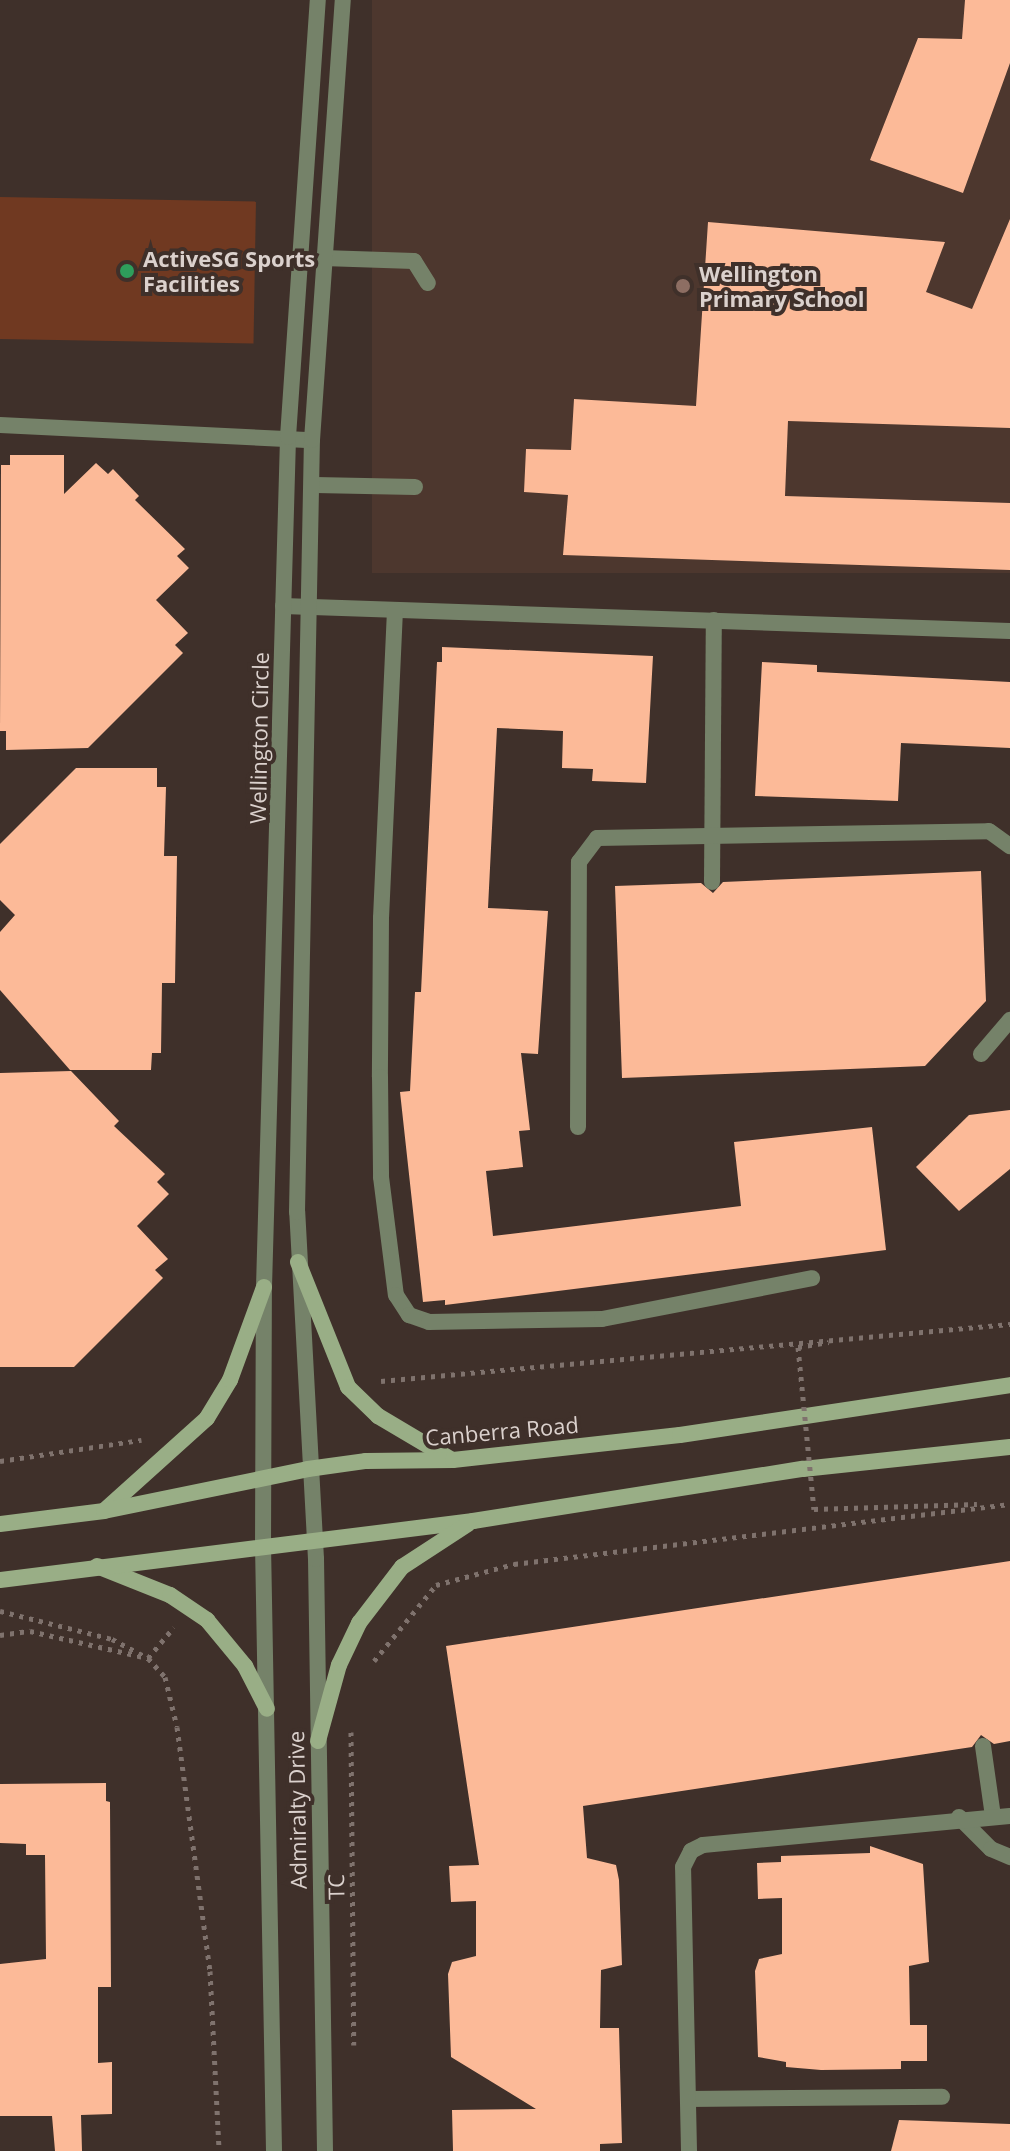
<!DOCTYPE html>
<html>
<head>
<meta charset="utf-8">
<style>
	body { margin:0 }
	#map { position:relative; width:1010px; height:2151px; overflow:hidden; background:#3f302a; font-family:"Open Sans",sans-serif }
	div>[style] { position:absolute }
	.built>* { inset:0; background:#4d372e; transform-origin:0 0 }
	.green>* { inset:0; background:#703921; transform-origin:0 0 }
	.building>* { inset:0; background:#fcba98 }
	.path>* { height:5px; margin-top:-2.5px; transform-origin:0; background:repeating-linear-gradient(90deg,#7f726d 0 4px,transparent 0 10px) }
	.lane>* { height:16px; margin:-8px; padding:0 8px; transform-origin:8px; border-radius:8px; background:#758269 }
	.street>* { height:16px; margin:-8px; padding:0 8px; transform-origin:8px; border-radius:8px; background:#758269 }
	.secondary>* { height:16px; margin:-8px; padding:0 8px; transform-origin:8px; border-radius:8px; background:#99ae86 }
	.path-bridge>* { height:5px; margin-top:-2.5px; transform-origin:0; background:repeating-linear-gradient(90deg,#7f726d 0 4px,transparent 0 10px) }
	.dots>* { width:22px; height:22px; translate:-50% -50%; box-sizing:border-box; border:4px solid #3f302a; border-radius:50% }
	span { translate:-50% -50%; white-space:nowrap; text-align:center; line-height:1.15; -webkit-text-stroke:8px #3f302a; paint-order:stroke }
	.poi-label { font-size:22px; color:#dbd1cd; font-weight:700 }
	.left { translate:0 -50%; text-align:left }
	.street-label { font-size:22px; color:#dbd1cd }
</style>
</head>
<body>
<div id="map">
	<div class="built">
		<div style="left:372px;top:0;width:638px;height:573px"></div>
	</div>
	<div class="green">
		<div style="left:0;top:197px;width:256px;height:142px;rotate:1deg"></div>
	</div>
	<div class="building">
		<div style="clip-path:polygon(965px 0,1010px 0,1010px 63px,963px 193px,870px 160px,918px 38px,962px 39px)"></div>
		<div style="clip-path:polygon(1010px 219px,1010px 428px,788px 421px,785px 496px,1010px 503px,1010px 570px,563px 555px,568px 495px,524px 492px,526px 449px,571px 450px,574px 399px,696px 406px,708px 222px,945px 242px,926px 292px,972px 309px)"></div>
		<div style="clip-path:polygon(10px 455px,64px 455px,64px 494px,96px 463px,108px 474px,113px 469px,139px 496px,135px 500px,185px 549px,177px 556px,189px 568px,156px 600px,188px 633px,175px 645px,183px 653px,88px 748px,6px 750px,6px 731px,0 731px,1px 465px,10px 465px)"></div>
		<div style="clip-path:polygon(442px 647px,653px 656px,646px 783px,592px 781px,593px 769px,562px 768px,563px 731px,497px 728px,488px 908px,548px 911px,538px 1054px,521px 1053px,530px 1130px,519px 1131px,523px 1167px,486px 1171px,493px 1236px,741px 1206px,734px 1142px,872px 1127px,886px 1250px,445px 1305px,445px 1300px,423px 1302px,400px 1092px,410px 1091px,415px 992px,421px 992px,437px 662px,442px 662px)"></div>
		<div style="clip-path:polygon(762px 662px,817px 665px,817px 672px,1010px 682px,1010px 748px,901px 743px,898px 801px,755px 796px)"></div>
		<div style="clip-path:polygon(76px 768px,157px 768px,157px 787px,166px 787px,164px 856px,177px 856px,175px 983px,162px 983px,161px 1053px,152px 1053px,151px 1070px,70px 1070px,0 990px,0 932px,15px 915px,0 900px,0 844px)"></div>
		<div style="clip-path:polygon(981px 871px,986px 1001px,925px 1066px,622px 1078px,615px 886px,701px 883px,713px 893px,723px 882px)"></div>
		<div style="clip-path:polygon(71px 1071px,119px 1121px,114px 1126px,165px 1174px,157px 1182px,169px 1194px,137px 1226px,168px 1259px,155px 1270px,163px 1278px,74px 1367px,0 1367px,0 1073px)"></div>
		<div style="clip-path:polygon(1010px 1110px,1010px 1169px,959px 1211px,916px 1167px,969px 1115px)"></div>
		<div style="clip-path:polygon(1010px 1561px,1010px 1741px,994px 1744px,981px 1735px,972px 1747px,583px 1806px,587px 1858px,616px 1865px,619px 1880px,622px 1965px,601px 1970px,600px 2028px,619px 2028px,622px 2143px,600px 2144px,600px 2151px,453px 2151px,452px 2110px,536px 2109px,451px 2057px,448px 1974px,452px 1962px,476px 1956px,476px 1901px,451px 1902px,449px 1866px,479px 1865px,446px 1646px)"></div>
		<div style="clip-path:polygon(106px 1783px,106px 1801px,110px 1802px,111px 1987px,98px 1987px,98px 2063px,112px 2062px,112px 2114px,81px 2115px,82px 2151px,55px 2151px,52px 2116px,0 2116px,0 1964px,46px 1959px,45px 1855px,26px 1855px,26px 1844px,0 1843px,0 1784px)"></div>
		<div style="clip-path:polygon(870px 1846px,923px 1864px,929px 1962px,909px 1966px,910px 2025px,927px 2025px,927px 2061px,901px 2061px,901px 2069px,821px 2070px,786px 2067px,786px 2062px,758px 2057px,755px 1971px,759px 1959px,782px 1954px,782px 1898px,758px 1899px,757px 1863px,781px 1862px,781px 1856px,870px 1853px)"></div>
		<div style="clip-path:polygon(899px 2120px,1010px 2124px,1010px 2151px,891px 2151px)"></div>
	</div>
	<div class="path">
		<div style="left:798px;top:1347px;width:31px;rotate:-9deg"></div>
		<div style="left:381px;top:1381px;width:632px;rotate:-5.18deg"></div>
		<div style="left:0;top:1461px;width:143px;rotate:-8.5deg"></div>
		<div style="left:814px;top:1509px;width:163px;rotate:-1.8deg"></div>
		<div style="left:0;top:1611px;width:115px;rotate:14deg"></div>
		<div style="left:112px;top:1639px;width:41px;rotate:27.8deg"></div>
		<div style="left:148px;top:1658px;width:25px;rotate:48deg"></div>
		<div style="left:165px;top:1677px;width:51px;rotate:76.5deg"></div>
		<div style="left:177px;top:1727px;width:246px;rotate:82.3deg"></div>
		<div style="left:210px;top:1971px;width:180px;rotate:87.1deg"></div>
		<div style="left:0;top:1635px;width:30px;rotate:-8deg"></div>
		<div style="left:30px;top:1631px;width:121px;rotate:12.9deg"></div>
		<div style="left:148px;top:1658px;width:40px;rotate:-50deg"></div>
		<div style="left:374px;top:1661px;width:98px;rotate:-50.8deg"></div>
		<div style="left:436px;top:1585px;width:81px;rotate:-15.1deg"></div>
		<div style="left:514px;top:1564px;width:500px;rotate:-6.9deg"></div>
		<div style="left:351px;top:1732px;width:313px;rotate:89.5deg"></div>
	</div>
	<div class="lane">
		<div style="left:323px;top:258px;width:91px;rotate:1.9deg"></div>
		<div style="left:414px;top:261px;width:26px;rotate:58deg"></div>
		<div style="left:0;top:425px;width:312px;rotate:2.8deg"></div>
		<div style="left:315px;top:485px;width:100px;rotate:1.1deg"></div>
		<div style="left:283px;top:606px;width:727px;rotate:1.97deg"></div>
		<div style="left:395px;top:610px;width:308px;rotate:92.6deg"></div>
		<div style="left:381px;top:918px;width:159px;rotate:90.4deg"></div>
		<div style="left:380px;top:1077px;width:100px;rotate:89.4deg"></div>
		<div style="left:381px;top:1177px;width:119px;rotate:82.8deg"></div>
		<div style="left:396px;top:1295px;width:24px;rotate:57deg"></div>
		<div style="left:409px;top:1315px;width:21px;rotate:19deg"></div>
		<div style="left:429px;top:1322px;width:173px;rotate:-1deg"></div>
		<div style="left:602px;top:1319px;width:214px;rotate:-11deg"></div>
		<div style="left:712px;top:882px;width:262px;rotate:-89.6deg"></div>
		<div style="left:981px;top:1054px;width:45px;rotate:-49.5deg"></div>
		<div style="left:578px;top:1127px;width:265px;rotate:-89.8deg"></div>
		<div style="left:579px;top:862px;width:30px;rotate:-53deg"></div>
		<div style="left:597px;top:838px;width:392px;rotate:-1deg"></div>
		<div style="left:989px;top:831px;width:26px;rotate:36deg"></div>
		<div style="left:983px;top:1746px;width:71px;rotate:81.9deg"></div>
		<div style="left:959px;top:1817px;width:45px;rotate:45deg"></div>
		<div style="left:991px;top:1849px;width:21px;rotate:23deg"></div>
		<div style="left:688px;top:2099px;width:254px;rotate:-0.5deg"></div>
		<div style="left:689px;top:2151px;width:284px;rotate:-91.2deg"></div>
		<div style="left:683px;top:1867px;width:18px;rotate:-63deg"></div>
		<div style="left:691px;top:1851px;width:13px;rotate:-27deg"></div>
		<div style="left:703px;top:1845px;width:308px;rotate:-5.4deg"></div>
	</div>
	<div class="street">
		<div style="left:274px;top:2151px;width:604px;rotate:-91.04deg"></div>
		<div style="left:263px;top:1547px;width:260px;rotate:-89.8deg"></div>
		<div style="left:264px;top:1287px;width:850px;rotate:-88.38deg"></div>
		<div style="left:288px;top:437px;width:438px;rotate:-86.1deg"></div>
		<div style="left:325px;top:2151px;width:592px;rotate:-90.87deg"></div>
		<div style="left:316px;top:1559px;width:348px;rotate:-93.1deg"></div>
		<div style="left:297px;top:1212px;width:772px;rotate:-88.89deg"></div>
		<div style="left:312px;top:440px;width:441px;rotate:-86deg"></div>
	</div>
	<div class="secondary">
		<div style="left:298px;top:1262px;width:135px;rotate:68.2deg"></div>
		<div style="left:348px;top:1387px;width:42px;rotate:44deg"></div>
		<div style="left:378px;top:1416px;width:86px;rotate:30.7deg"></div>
		<div style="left:105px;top:1510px;width:137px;rotate:-42deg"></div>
		<div style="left:207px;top:1418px;width:44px;rotate:-58.8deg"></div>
		<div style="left:230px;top:1380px;width:99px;rotate:-69.9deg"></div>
		<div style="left:0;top:1524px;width:105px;rotate:-7.1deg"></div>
		<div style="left:104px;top:1511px;width:208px;rotate:-11.6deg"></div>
		<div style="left:308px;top:1469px;width:59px;rotate:-7.9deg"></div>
		<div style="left:366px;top:1461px;width:87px;rotate:-0.7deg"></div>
		<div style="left:453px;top:1460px;width:228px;rotate:-6.3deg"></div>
		<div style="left:680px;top:1435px;width:334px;rotate:-8.6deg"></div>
		<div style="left:97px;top:1566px;width:79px;rotate:21.7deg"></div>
		<div style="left:170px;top:1595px;width:45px;rotate:34deg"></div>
		<div style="left:207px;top:1620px;width:60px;rotate:50.4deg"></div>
		<div style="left:245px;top:1666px;width:48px;rotate:62.9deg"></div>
		<div style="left:0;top:1580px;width:477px;rotate:-7.1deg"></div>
		<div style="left:473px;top:1521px;width:334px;rotate:-9deg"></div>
		<div style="left:803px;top:1469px;width:208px;rotate:-6.1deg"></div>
		<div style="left:318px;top:1741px;width:79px;rotate:-74.6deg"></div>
		<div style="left:339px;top:1665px;width:47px;rotate:-64.5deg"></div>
		<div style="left:359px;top:1623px;width:71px;rotate:-52.5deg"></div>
		<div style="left:402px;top:1567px;width:79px;rotate:-33.1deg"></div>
	</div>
	<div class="path-bridge">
		<div style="left:798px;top:1347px;width:163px;rotate:84.4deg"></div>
	</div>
	<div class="dots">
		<div style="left:127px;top:271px;background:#2e9e5b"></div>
		<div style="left:683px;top:286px;background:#8d6e63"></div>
	</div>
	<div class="poi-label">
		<span class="left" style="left:143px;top:271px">ActiveSG Sports<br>Facilities</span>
		<span class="left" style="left:699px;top:286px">Wellington<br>Primary School</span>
	</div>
	<div class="street-label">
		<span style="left:259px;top:738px;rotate:-89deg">Wellington Circle</span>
		<span style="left:502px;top:1431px;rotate:-5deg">Canberra Road</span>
		<span style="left:297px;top:1810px;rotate:-91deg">Admiralty Drive</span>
		<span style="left:336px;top:1887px;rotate:-91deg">TC</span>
	</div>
</div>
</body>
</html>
